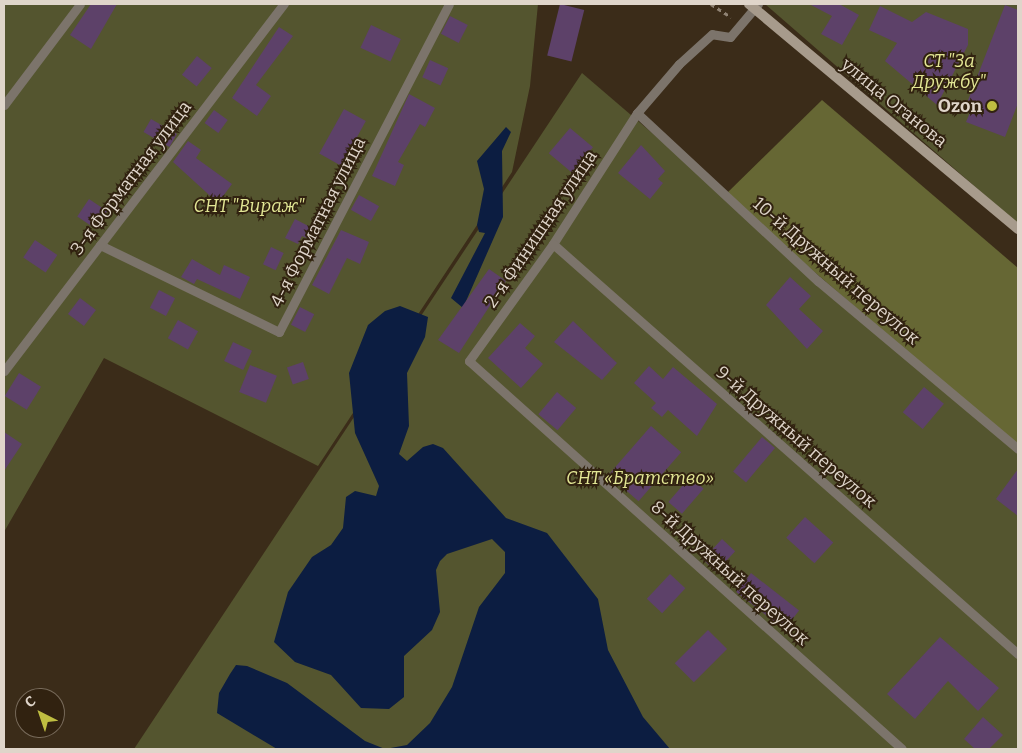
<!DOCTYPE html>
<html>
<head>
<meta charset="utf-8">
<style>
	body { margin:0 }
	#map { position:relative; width:1022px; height:753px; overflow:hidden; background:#3b2c19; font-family:Bitter,serif }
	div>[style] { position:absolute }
	.green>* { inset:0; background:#54552f }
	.forest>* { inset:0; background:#666734 }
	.water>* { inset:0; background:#0c1d41 }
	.building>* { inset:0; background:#5d4169; transform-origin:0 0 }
	.path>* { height:2.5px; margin-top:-1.25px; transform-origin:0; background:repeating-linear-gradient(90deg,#908374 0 4px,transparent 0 8px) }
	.lane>* { height:9px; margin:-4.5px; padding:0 4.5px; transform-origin:4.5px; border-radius:4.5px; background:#7c746b }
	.secondary>* { height:10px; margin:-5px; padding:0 5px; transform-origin:5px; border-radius:5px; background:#a79b8c }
	.dots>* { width:14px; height:14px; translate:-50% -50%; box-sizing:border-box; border:2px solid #312210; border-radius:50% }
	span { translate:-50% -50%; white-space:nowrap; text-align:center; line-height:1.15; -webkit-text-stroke:4px #312210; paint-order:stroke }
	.park-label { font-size:18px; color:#e3e795; font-style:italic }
	.street-label { font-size:18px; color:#dfd5ca }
	.poi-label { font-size:18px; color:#dfd5ca; font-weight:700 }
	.right { translate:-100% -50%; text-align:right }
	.frame { position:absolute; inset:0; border:5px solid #dfd5ca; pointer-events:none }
	.north { position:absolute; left:15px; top:688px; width:50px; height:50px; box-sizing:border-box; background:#312210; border:1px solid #776a5a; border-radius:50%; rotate:319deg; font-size:14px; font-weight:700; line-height:20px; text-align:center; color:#dfd5ca }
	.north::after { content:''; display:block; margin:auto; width:18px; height:22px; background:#bfbe41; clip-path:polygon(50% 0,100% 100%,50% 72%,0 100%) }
</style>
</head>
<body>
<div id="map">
	<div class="green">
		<div style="clip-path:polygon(4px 4px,538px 4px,530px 86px,512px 172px,318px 466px,104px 358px,4px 532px)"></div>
		<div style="clip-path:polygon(765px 4px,1018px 4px,1018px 224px)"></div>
		<div style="clip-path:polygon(582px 73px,1018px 447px,1018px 749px,134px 749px)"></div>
	</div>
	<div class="forest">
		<div style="clip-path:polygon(822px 100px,1018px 268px,1018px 447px,725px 195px)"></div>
	</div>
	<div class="water">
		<div style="clip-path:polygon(506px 127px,511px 132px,502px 151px,503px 217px,463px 308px,451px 298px,485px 233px,479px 232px,477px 225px,484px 189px,477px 161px)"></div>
		<div style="clip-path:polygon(400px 306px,428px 317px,425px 337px,407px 373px,409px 426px,399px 454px,407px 461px,423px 447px,433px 444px,443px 448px,506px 518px,547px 533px,598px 599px,608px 650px,643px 717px,670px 749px,277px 749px,217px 713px,219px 693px,230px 674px,236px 665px,247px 666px,287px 683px,365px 741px,385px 749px,407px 745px,430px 723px,452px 687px,479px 607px,505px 573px,505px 552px,492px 539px,447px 554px,440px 561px,436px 570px,440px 612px,432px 630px,404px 656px,404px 697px,389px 709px,361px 708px,331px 675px,295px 662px,274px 642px,288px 592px,312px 557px,331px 545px,343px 528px,346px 497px,355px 491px,376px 496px,379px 486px,355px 433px,349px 373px,368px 325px,385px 311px)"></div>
	</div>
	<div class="building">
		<div style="clip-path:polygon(91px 4px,117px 4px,91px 49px,70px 35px)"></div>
		<div style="left:560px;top:4px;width:25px;height:53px;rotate:14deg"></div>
		<div style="clip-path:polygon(809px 4px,839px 4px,859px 15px,842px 45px,821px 34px,832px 16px)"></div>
		<div style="clip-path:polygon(1005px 5px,1018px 10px,1018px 103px,1005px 137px,966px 122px,971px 110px,965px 108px)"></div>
		<div style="clip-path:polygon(880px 6px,912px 22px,926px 12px,968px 29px,968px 45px,937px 105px,885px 61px,897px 43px,869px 30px)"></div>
		<div style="left:450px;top:16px;width:20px;height:20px;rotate:27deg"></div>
		<div style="left:371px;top:25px;width:33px;height:25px;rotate:25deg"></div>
		<div style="clip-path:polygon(279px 27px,293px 36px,256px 85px,271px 96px,257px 116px,232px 98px)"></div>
		<div style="left:197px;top:56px;width:19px;height:24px;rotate:39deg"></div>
		<div style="left:430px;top:60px;width:20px;height:19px;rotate:24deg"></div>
		<div style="clip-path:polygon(409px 94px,435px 108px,425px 127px,420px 124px,398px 162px,404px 165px,395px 186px,372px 176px)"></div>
		<div style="left:344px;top:109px;width:25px;height:51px;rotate:29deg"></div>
		<div style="left:214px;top:110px;width:17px;height:16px;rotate:36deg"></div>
		<div style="left:151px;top:119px;width:30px;height:15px;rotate:30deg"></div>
		<div style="left:570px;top:128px;width:30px;height:33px;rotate:40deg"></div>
		<div style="clip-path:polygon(188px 141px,201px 150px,196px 158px,232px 184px,218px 203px,173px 162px)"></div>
		<div style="clip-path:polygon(641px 145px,665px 171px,658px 179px,663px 183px,650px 199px,618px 173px)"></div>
		<div style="left:359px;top:195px;width:23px;height:17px;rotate:29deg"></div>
		<div style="left:89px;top:199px;width:22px;height:21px;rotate:34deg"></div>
		<div style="clip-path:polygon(295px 219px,314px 229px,309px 239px,302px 236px,298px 244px,285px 238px)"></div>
		<div style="clip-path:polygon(341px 230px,369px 242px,360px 264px,347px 258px,329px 294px,312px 285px)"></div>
		<div style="left:35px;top:240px;width:27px;height:21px;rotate:34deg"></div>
		<div style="left:271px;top:247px;width:14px;height:19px;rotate:25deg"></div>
		<div style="clip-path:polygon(192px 259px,220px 275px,224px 265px,250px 277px,240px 299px,197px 279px,194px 284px,181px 277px)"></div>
		<div style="clip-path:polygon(489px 269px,506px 281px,459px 353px,438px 340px)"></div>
		<div style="clip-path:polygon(790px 277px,811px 296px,799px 309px,823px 331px,807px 349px,766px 305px)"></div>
		<div style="left:159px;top:290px;width:18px;height:20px;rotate:27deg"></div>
		<div style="left:80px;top:298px;width:20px;height:20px;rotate:37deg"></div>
		<div style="left:300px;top:307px;width:16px;height:20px;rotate:27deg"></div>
		<div style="left:178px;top:320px;width:23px;height:21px;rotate:29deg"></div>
		<div style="clip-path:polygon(573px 321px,617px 363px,602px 380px,554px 342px)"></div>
		<div style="clip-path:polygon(520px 323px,535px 336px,525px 348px,543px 364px,521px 388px,488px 358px)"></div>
		<div style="left:233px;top:342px;width:21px;height:21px;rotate:25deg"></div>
		<div style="left:303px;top:362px;width:18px;height:17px;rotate:71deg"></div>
		<div style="left:250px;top:365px;width:29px;height:29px;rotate:22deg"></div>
		<div style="clip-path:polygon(649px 366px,663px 379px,673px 367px,717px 404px,697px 436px,668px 410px,662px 417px,651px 408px,656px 403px,634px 383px)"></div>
		<div style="left:19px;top:373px;width:26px;height:27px;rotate:32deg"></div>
		<div style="left:924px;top:387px;width:26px;height:33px;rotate:40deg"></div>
		<div style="left:557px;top:392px;width:25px;height:29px;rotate:40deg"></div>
		<div style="left:651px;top:426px;width:40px;height:65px;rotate:41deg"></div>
		<div style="clip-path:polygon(4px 432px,22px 444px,4px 471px)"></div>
		<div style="left:762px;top:437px;width:17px;height:45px;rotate:40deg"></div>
		<div style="clip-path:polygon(1018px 469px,1018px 516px,996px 499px)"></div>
		<div style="left:690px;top:477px;width:18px;height:33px;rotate:41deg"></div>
		<div style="left:805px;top:517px;width:38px;height:28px;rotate:42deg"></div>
		<div style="left:722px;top:539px;width:18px;height:28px;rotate:43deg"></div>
		<div style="left:751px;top:573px;width:61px;height:24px;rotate:38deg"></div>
		<div style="left:670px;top:574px;width:21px;height:34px;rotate:43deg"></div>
		<div style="left:708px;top:630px;width:27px;height:47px;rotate:45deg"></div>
		<div style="clip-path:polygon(940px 637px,999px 688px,978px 711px,948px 681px,915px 719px,887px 694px)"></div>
		<div style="clip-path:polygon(983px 717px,1003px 735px,989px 749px,975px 749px,964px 739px)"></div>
	</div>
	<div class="path">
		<div style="left:711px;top:4px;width:24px;rotate:33deg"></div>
	</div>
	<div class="lane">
		<div style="left:758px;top:4px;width:43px;rotate:130.3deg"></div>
		<div style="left:730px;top:37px;width:18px;rotate:-171deg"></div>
		<div style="left:712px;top:34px;width:45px;rotate:137.7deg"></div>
		<div style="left:679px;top:64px;width:65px;rotate:130.6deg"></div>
		<div style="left:637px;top:113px;width:156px;rotate:122.7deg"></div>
		<div style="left:553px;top:244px;width:144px;rotate:125.7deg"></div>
		<div style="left:469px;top:361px;width:581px;rotate:41.86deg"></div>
		<div style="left:4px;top:105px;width:126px;rotate:-53deg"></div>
		<div style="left:637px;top:113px;width:247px;rotate:42.9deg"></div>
		<div style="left:818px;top:281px;width:261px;rotate:40deg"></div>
		<div style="left:553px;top:244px;width:620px;rotate:41.4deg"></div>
		<div style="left:100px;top:245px;width:199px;rotate:25.9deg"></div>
		<div style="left:279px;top:332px;width:369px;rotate:-62.6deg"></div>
		<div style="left:4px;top:371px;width:462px;rotate:-52.7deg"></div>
	</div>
	<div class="secondary">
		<div style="left:749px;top:4px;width:351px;rotate:39.9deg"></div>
	</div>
	<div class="dots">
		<div style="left:992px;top:106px;background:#bfbe41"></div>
	</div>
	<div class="park-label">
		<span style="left:949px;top:72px">СТ "За<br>Дружбу"</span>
		<span style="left:249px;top:206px">СНТ "Вираж"</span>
		<span style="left:640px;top:478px">СНТ «Братство»</span>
	</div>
	<div class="street-label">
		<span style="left:894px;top:103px;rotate:39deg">улица Оганова</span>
		<span style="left:131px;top:178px;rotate:-53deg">3-я Форматная улица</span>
		<span style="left:318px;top:222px;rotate:-63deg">4-я Форматная улица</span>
		<span style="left:541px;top:229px;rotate:-56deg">2-я Финишная улица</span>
		<span style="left:836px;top:271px;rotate:41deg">10-й Дружный переулок</span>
		<span style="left:796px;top:437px;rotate:41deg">9-й Дружный переулок</span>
		<span style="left:730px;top:573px;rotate:42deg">8-й Дружный переулок</span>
	</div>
	<div class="poi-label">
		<span class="right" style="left:982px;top:106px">Ozon</span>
	</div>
	<div class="frame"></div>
	<div class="north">С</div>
</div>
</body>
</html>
